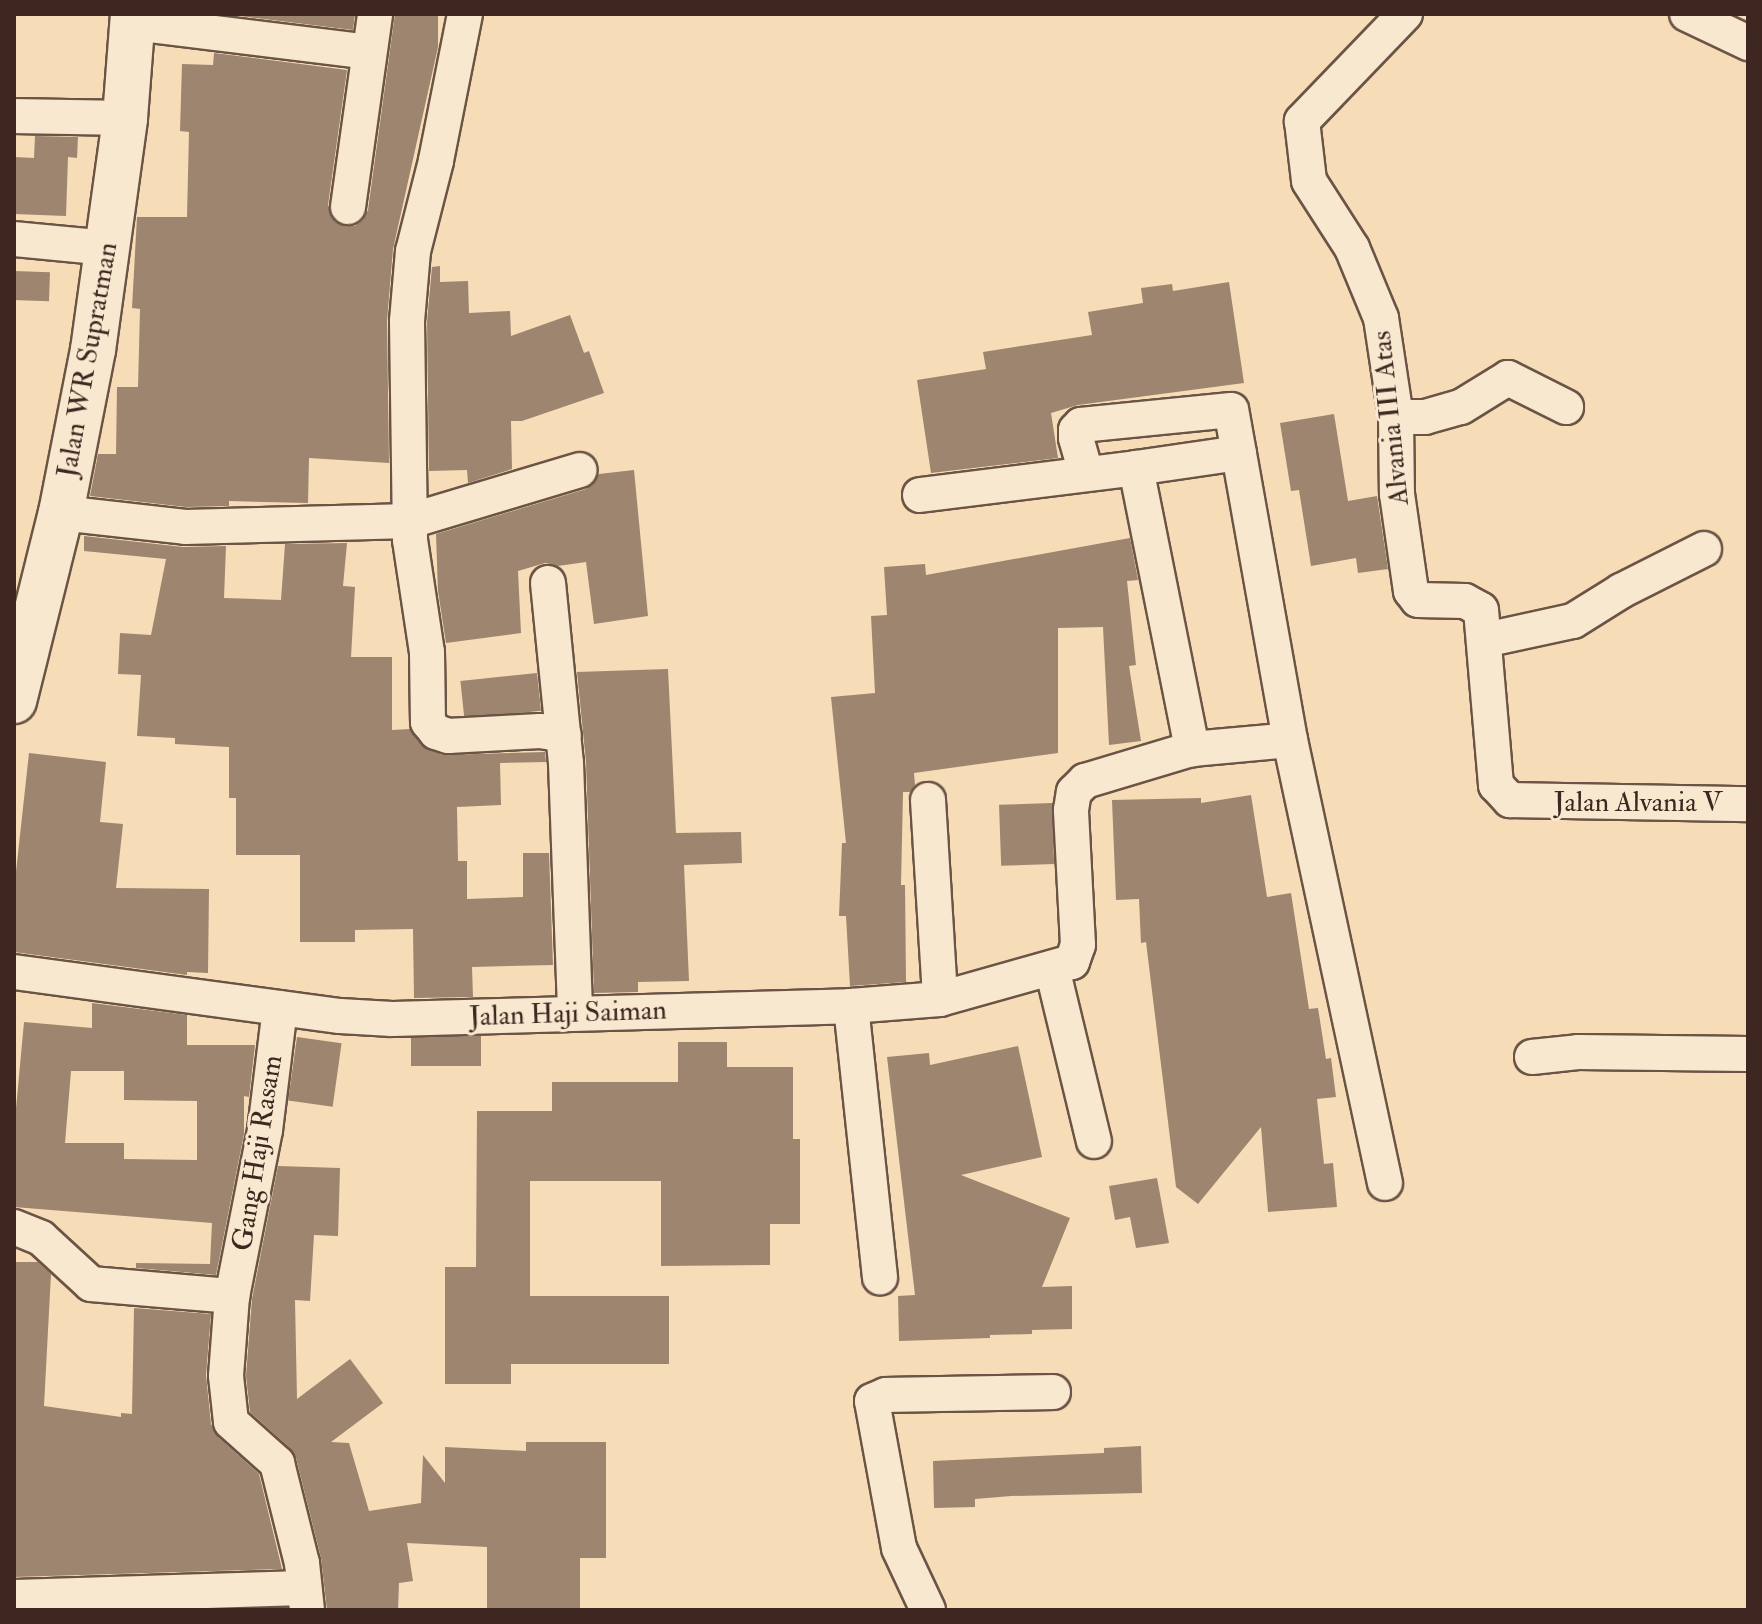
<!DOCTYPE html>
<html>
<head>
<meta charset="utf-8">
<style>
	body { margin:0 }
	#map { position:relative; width:1762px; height:1624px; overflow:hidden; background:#f6dcb7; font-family:"IM FELL Double Pica",serif }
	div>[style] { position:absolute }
	.building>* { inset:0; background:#9d856f; transform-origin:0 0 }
	.roads { filter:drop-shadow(2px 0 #6b5446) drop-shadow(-2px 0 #6b5446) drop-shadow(0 2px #6b5446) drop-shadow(0 -2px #6b5446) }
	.minor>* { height:34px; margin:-17px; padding:0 17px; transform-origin:17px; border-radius:17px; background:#f9e8d0 }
	.tertiary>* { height:44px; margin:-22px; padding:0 22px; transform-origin:22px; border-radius:22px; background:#f9e8d0 }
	span { translate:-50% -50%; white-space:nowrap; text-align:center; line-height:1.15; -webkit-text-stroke:6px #f9e8d0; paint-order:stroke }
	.street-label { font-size:28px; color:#3d2720 }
	.frame { position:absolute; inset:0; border:16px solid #3d2720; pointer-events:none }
</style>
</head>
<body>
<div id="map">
	<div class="building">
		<div style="clip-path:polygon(223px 14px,355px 14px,353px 30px)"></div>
		<div style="clip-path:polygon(395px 14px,438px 14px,438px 47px,393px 249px,387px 321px,389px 463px,309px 458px,308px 503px,229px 501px,229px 506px,186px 507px,90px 496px,98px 454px,116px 454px,117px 387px,138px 387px,140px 309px,132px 308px,137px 217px,187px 217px,189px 132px,180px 131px,182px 64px,213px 65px,214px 53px,347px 70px,328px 205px,335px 222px,355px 226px,363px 220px,368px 210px)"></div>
		<div style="clip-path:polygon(35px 136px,78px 137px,77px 158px,68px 157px,66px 216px,14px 214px,14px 157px,34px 158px)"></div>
		<div style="clip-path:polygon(440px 266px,440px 282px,468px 281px,469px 313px,510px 311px,511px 336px,570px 315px,584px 353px,589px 351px,604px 393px,522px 421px,511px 421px,512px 469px,468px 483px,467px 470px,429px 471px,427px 322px,432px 267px)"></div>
		<div style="left:14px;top:271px;width:36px;height:29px;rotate:2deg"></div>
		<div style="clip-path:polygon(1229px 282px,1244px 383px,1078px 405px,1051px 413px,1058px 458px,931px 473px,917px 380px,986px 369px,983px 352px,1092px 335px,1088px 312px,1143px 303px,1141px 288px,1172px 284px,1173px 291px)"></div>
		<div style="clip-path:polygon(1334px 414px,1348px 501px,1377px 496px,1388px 569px,1358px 573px,1356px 558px,1311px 566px,1299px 490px,1291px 491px,1280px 423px)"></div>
		<div style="clip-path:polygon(634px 470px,648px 616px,594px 624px,586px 562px,558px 566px,545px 563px,518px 571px,521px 633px,446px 643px,438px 591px,436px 534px,586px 489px,599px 474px)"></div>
		<div style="clip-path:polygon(84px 536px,183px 547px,226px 546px,224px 598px,281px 600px,285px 544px,347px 543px,343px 586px,355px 587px,351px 657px,392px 657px,392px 730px,410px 729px,421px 745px,442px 755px,545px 752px,546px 762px,500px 763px,501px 805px,457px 807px,458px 861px,467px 861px,467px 899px,523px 897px,523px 853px,549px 853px,553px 965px,472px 967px,473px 997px,414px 998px,413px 929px,355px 930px,355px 942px,300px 942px,300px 855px,236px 855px,236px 798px,229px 798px,229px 747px,175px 744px,175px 738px,137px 736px,141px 675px,118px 674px,120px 633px,151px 635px,166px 559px,84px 551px)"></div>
		<div style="clip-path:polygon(1130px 538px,1138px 580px,1127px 581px,1136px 665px,1129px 666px,1141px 741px,1109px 745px,1103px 627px,1058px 628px,1058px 753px,914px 773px,915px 785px,910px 792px,903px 792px,901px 885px,905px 885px,906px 982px,850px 986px,846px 916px,839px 916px,842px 843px,846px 843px,831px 697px,875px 693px,871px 616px,887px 615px,884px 567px,925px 564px,926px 575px)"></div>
		<div style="clip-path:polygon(668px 669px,676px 833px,741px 832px,742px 863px,684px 865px,689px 981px,638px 982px,638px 992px,594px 993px,586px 762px,577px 672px)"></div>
		<div style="left:537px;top:673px;width:38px;height:77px;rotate:84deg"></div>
		<div style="clip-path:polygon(29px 753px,106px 762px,100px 822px,123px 824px,116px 888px,209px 889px,208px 973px,187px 972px,187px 975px,14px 952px,14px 890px)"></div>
		<div style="clip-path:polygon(1251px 795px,1267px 897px,1291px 893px,1309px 1009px,1318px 1008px,1326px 1059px,1331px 1058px,1336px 1097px,1317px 1099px,1324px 1164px,1333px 1163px,1337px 1207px,1268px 1212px,1261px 1127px,1198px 1204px,1176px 1187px,1146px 942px,1141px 943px,1139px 899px,1116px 900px,1112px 800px,1201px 798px,1201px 803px)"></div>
		<div style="left:1052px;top:803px;width:61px;height:53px;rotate:88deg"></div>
		<div style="clip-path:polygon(evenodd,92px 1003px,187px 1015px,187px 1045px,255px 1045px,249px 1097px,244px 1096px,244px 1134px,216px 1275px,136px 1268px,136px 1263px,210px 1264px,212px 1223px,14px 1207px,14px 1130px,24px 1022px,92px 1028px,92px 1003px,71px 1071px,124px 1071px,124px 1100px,197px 1101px,197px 1160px,124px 1159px,124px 1143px,65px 1143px,71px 1071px)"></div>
		<div style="left:481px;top:1036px;width:30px;height:70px;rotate:90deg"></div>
		<div style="left:297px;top:1037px;width:45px;height:64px;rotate:8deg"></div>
		<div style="clip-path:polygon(678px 1042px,727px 1042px,727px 1067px,793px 1067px,793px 1139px,800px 1139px,800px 1224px,770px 1224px,770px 1265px,661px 1266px,661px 1181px,530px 1181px,530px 1296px,669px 1296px,669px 1364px,511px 1364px,511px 1384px,445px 1384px,445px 1267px,476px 1267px,477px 1111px,552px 1111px,552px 1082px,678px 1082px)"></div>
		<div style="clip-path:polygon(1018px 1046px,1042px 1157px,961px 1175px,1070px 1218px,1042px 1287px,1072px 1286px,1072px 1329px,1032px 1330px,1032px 1334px,990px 1335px,990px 1338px,899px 1341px,898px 1296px,915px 1295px,887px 1057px,929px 1053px,930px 1065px)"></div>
		<div style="clip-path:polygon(278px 1166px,340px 1168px,338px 1236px,314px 1235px,310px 1301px,295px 1300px,297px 1399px,350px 1359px,383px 1403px,331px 1442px,349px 1443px,369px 1511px,421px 1503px,423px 1455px,445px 1483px,445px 1447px,526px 1451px,526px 1442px,606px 1442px,606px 1558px,580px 1558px,580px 1610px,487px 1610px,487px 1547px,407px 1543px,413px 1581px,399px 1583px,398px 1610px,327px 1610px,321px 1558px,296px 1458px,290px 1448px,250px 1412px,246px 1376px,252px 1299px)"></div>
		<div style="clip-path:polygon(1157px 1178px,1169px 1243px,1136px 1248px,1130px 1217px,1115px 1220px,1109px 1186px)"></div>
		<div style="clip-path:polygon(14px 1262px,38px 1262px,51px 1274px,44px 1406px,121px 1417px,121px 1413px,132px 1414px,134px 1308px,211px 1314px,206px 1375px,211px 1424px,218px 1437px,259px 1474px,282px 1569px,14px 1577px)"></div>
		<div style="clip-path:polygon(1141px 1446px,1142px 1493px,1011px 1496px,975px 1499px,975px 1507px,934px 1508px,933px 1461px,1104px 1453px,1104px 1448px)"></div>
	</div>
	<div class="roads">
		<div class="minor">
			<div style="left:465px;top:14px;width:150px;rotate:101.2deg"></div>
			<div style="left:436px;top:161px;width:93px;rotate:104.3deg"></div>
			<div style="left:413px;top:251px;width:70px;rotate:94.9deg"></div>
			<div style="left:407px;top:321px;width:219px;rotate:89.2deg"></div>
			<div style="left:410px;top:540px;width:113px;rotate:81.4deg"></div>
			<div style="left:427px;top:652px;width:70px;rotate:89.2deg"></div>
			<div style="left:428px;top:722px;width:13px;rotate:51deg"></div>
			<div style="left:436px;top:732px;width:13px;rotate:18deg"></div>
			<div style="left:448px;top:736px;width:92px;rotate:-3.1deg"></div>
			<div style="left:540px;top:731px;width:24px;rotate:9deg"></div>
			<div style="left:1405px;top:14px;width:149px;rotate:133.9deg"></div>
			<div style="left:1302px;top:121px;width:60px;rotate:83.3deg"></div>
			<div style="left:1309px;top:181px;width:80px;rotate:57.3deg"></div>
			<div style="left:1352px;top:248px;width:76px;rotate:67.5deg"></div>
			<div style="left:1381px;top:318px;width:100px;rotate:81.4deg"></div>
			<div style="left:1396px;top:417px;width:77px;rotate:89.3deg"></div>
			<div style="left:1397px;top:494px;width:98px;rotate:81.8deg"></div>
			<div style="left:1411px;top:591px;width:11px;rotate:52deg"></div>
			<div style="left:1418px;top:600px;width:47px;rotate:1.2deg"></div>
			<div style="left:1465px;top:601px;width:18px;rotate:29deg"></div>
			<div style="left:1481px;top:610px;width:176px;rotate:85.1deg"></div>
			<div style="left:1496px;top:785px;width:21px;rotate:47deg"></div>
			<div style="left:1510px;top:800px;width:238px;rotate:1deg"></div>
			<div style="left:1687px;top:14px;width:68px;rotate:25.4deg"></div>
			<div style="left:133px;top:23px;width:237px;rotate:7deg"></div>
			<div style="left:14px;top:116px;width:111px;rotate:1deg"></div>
			<div style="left:348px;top:207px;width:195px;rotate:-82deg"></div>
			<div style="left:14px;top:239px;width:93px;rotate:5.5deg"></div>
			<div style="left:1396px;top:417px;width:29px"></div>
			<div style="left:1425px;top:417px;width:37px;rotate:-16deg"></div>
			<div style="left:1461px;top:407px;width:55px;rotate:-31.7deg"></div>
			<div style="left:1508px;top:378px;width:65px;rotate:26.6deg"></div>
			<div style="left:1136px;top:468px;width:104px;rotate:-8.3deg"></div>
			<div style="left:920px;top:495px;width:218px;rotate:-7.1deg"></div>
			<div style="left:1136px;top:468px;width:287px;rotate:78.7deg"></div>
			<div style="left:61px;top:513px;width:125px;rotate:6.4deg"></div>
			<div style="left:185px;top:527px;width:225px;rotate:-1.5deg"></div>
			<div style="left:410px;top:521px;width:177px;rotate:-16.7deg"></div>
			<div style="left:548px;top:583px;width:181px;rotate:84.3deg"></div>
			<div style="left:566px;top:763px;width:251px;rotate:87.9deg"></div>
			<div style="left:1485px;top:640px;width:90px;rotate:-12.2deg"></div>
			<div style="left:1573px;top:621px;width:57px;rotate:-32deg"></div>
			<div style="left:1621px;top:591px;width:93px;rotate:-26.8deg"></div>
			<div style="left:1290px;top:740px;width:453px;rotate:77.9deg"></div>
			<div style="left:928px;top:800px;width:199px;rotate:86.5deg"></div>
			<div style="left:1052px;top:968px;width:178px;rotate:76.4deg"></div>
			<div style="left:14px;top:972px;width:329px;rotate:7.7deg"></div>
			<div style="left:340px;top:1016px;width:52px;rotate:3.3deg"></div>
			<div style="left:392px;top:1019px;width:459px;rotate:-1.6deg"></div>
			<div style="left:851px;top:1006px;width:273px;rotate:83.9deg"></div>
			<div style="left:851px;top:1006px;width:89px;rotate:-4.5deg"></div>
			<div style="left:940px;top:999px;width:137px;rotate:-15.7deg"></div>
			<div style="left:1072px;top:962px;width:18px;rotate:-71deg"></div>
			<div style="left:1078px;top:945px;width:135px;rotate:-93deg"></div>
			<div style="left:1071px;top:810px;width:18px;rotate:-81deg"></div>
			<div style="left:1074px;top:792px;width:16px;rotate:-45deg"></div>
			<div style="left:1085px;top:781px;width:112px;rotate:-16.7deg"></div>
			<div style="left:1192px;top:749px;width:98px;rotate:-5.2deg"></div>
			<div style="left:1290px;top:740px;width:335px;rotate:-100.1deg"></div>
			<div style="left:1231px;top:410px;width:151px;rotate:174.3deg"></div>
			<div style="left:1081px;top:425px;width:7px;rotate:135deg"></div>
			<div style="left:1076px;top:430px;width:8px;rotate:90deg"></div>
			<div style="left:1076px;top:438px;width:37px;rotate:74deg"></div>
			<div style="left:280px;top:1008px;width:123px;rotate:97deg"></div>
			<div style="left:265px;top:1130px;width:169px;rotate:101.2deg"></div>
			<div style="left:232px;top:1296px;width:80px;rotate:94.3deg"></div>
			<div style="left:226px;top:1376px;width:46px;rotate:83.8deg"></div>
			<div style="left:231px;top:1422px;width:62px;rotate:41.7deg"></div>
			<div style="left:277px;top:1463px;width:103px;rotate:76deg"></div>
			<div style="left:302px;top:1563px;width:47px;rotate:83.9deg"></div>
			<div style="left:1532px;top:1057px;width:46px;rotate:-6.2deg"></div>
			<div style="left:1578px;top:1052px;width:170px;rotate:0.7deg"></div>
			<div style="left:14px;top:1227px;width:29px;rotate:22deg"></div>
			<div style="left:41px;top:1238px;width:68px;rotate:42.6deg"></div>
			<div style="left:91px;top:1284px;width:142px;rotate:4.9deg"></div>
			<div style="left:14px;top:1597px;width:288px;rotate:-1.8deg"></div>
			<div style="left:928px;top:1610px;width:68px;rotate:-115.1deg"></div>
			<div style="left:899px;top:1548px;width:149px;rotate:-100.4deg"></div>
			<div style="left:872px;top:1401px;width:15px;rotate:-23deg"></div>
			<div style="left:886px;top:1395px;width:167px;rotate:-1deg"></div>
		</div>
		<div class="tertiary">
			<div style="left:14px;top:701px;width:194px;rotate:-76deg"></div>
			<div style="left:61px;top:513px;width:166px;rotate:-78.9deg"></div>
			<div style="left:93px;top:350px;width:234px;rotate:-82.1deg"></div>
			<div style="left:125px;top:118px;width:104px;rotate:-85.6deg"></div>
		</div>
	</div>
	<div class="street-label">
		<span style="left:88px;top:360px;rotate:-80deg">Jalan WR Supratman</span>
		<span style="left:1391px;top:418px;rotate:-96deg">Alvania III Atas</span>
		<span style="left:1638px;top:803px">Jalan Alvania V</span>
		<span style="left:568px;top:1014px;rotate:-2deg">Jalan Haji Saiman</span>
		<span style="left:258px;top:1153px;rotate:-81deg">Gang Haji Rasam</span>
	</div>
	<div class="frame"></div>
</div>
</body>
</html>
